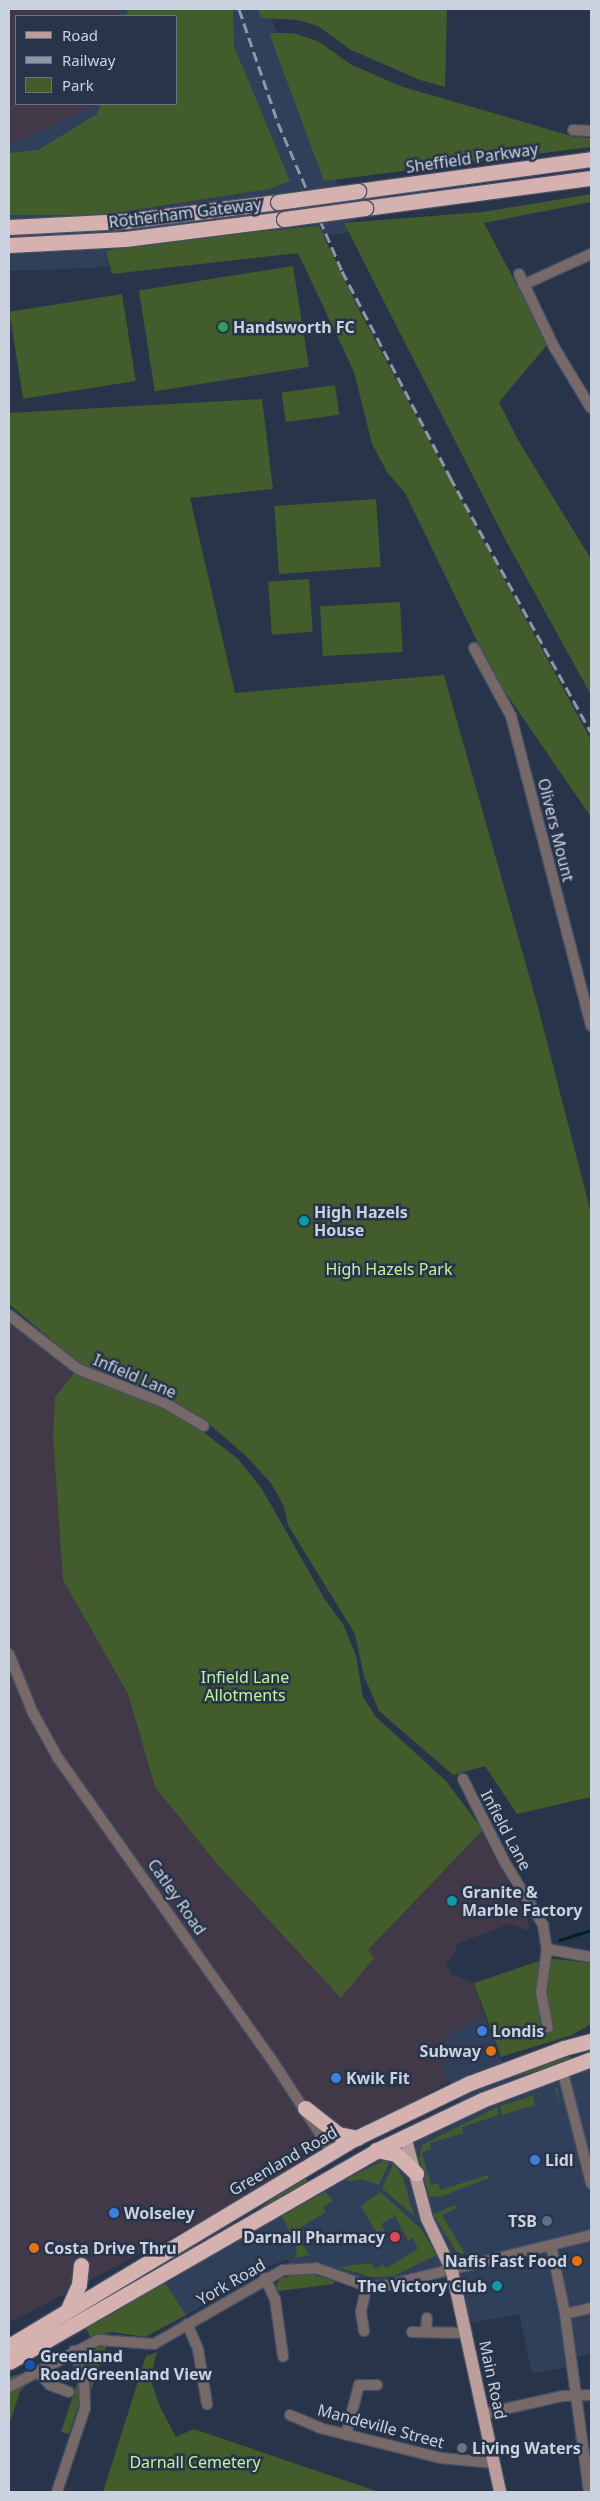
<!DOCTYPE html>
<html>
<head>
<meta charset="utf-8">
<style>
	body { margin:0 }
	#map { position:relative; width:600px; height:2501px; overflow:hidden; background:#28344a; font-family:"Noto Sans",sans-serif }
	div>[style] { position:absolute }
	.built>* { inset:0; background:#303f5a }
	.industrial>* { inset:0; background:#413848 }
	.green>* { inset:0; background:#435c2c; transform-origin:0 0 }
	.stream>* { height:3px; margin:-1.5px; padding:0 1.5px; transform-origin:1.5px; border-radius:1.5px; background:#002227 }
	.roads { filter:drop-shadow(1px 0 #455065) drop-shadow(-1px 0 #455065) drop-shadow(0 1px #455065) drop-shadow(0 -1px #455065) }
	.minor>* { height:10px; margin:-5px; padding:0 5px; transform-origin:5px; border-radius:5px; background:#786969 }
	.major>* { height:12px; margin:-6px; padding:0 6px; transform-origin:6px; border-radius:6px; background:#bb9d9c }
	.highway>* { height:15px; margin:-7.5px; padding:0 7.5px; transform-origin:7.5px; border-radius:7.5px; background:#d5b1b0 }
	.rail>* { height:3px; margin-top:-1.5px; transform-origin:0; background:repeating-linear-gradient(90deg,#8e97a8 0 10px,transparent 0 15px) }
	.bridges { filter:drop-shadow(1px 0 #455065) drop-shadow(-1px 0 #455065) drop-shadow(0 1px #455065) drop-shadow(0 -1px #455065) }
	.highway-bridge>* { height:15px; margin:-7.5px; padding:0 7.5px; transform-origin:7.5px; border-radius:7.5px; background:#d5b1b0 }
	.dots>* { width:14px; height:14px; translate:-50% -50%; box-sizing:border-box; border:2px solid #28344a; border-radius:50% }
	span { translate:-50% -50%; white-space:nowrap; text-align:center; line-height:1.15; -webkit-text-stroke:5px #28344a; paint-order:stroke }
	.street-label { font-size:16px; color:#cad2df }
	.poi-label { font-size:16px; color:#cad2df; font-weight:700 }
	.left { translate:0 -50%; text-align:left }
	.right { translate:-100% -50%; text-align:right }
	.park-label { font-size:16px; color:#c1f595 }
	.frame { position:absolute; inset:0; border:10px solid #cad2df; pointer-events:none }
	.legend { position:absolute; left:15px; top:15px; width:162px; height:90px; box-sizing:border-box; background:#28344a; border:1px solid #697386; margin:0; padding:6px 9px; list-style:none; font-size:15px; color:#cad2df }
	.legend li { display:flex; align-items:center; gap:10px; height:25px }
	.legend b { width:25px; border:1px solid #697386 }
</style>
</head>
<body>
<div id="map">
	<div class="built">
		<div style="clip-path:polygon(evenodd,9px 9px,268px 9px,327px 162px,359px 231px,94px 268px,9px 271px,9px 9px,16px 16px,176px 16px,176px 104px,16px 104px,16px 16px)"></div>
		<div style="clip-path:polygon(485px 2017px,499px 2055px,512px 2079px,591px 2052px,591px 2354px,577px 2357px,579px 2365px,532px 2373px,519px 2314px,465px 2324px,452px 2271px,380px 2287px,290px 2268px,289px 2259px,266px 2267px,186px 2315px,164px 2281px,275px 2219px,407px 2126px,459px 2101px,435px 2048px,466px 2024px)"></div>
	</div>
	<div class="industrial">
		<div style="clip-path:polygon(9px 9px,120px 9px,118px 16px,16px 16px,16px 104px,100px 104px,9px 145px)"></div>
		<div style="clip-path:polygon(9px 1323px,75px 1372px,55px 1397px,63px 1580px,128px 1694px,155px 1787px,368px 1950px,481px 1832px,527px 1917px,530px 1931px,509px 1924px,457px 1944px,454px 1956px,446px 1962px,451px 1974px,474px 1983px,485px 2017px,466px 2024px,435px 2047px,449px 2081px,332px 2152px,9px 2323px)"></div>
	</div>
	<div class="green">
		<div style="clip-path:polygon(128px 9px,233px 9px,234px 46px,290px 181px,269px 189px,102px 215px,9px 215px,9px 153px,38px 150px,97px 114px,101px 104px,176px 104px,176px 16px,126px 16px)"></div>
		<div style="clip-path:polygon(258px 9px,447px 9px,445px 87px,420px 80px,351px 50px,318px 26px,297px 20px,261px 18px)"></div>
		<div style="clip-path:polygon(269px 33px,293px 33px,318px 41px,350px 64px,400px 86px,575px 137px,591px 138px,591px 147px,324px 181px)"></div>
		<div style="clip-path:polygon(591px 194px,591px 202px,484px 223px,548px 344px,499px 402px,518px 440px,591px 559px,591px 695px,505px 539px,344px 223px,482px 212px)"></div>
		<div style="clip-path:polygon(319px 226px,361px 314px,591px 740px,591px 817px,494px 676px,405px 493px,387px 472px,372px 444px,354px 372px,298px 253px,112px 274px,106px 251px,166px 241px)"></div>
		<div style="left:293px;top:266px;width:102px;height:156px;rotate:81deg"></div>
		<div style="left:122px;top:294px;width:88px;height:114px;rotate:81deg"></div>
		<div style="left:335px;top:385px;width:30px;height:54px;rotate:82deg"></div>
		<div style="clip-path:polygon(262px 399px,273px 489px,190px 498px,235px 693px,444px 675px,538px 1007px,591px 1213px,591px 1797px,517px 1814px,485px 1766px,453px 1775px,379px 1711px,364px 1676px,355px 1634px,288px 1525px,284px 1507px,271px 1483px,245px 1455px,203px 1419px,170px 1402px,112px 1380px,80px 1364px,9px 1304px,9px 413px)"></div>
		<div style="left:376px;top:499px;width:68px;height:102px;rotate:86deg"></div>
		<div style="left:309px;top:579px;width:53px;height:41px;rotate:86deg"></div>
		<div style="left:400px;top:602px;width:50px;height:80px;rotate:87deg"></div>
		<div style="clip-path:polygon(75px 1372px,164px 1408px,202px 1431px,238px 1459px,262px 1489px,324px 1598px,344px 1626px,356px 1656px,363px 1697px,376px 1717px,446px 1781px,483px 1830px,368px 1950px,374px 1958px,341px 1998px,218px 1865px,155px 1787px,128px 1694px,63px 1580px,53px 1437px,55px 1397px)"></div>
		<div style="clip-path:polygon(555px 1959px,591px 1963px,591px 2024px,572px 2035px,501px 2057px,474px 1983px,539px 1961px)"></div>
		<div style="clip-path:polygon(569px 2052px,572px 2060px,513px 2078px,511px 2073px)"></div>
		<div style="clip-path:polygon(557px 2088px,560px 2104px,555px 2089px,533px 2095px,535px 2105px,502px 2115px,500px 2106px)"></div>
		<div style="clip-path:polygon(497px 2107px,499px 2115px,462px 2127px,463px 2133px,430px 2143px,431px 2149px,422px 2153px,431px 2185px,438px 2183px,440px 2190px,488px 2175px,489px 2178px,440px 2197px,429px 2196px,419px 2158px,422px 2145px)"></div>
		<div style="clip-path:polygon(387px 2159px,389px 2163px,379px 2185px,362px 2179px,348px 2182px,347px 2179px)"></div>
		<div style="clip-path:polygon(394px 2163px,403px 2178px,414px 2216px,382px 2188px)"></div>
		<div style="left:304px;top:2176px;width:9px;height:124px;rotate:54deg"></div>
		<div style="clip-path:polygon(325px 2192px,333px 2200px,323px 2207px,326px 2212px,301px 2227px,305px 2233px,298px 2237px,309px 2255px,295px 2258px,297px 2250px,282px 2216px)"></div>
		<div style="clip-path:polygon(380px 2192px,421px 2229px,437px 2255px,393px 2276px,382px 2277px,370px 2277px,338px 2267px,371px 2263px,375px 2269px,383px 2264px,386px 2268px,418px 2249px,413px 2238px,408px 2241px,395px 2216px,381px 2224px,387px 2235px,380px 2239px,361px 2206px)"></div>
		<div style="clip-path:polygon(455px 2205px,457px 2208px,442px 2215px,465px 2254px,457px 2253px,433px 2214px)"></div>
		<div style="clip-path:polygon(309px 2273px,334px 2281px,334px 2284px,279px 2291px,275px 2288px,280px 2278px)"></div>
		<div style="clip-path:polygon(164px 2281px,186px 2315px,145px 2337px,112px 2332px,90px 2337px,85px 2326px)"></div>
		<div style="clip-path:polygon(98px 2347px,106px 2347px,91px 2391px,83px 2360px)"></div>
		<div style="clip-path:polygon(157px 2352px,150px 2378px,160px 2407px,176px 2437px,194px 2429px,379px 2492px,103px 2492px,146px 2356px)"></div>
		<div style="clip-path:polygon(26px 2372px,29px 2382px,20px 2391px,9px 2425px,9px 2377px)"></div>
		<div style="clip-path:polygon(78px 2381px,79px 2404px,69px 2434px,61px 2432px)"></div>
	</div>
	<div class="stream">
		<div style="left:559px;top:1940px;width:34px;rotate:-17deg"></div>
	</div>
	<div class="roads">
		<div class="minor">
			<div style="left:573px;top:130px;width:18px;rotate:3deg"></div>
			<div style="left:519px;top:274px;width:81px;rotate:64.4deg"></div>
			<div style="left:554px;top:347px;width:71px;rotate:58.8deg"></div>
			<div style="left:523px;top:285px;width:75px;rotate:-24.5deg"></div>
			<div style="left:474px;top:648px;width:77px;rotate:61.4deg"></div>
			<div style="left:511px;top:716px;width:320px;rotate:75.5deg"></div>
			<div style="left:9px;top:1315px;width:88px;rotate:38deg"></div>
			<div style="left:78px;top:1369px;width:93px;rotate:21.3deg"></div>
			<div style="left:165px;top:1403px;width:45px;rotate:30.5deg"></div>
			<div style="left:9px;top:1654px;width:64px;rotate:67.9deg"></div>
			<div style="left:33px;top:1713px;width:51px;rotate:60.9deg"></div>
			<div style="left:58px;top:1758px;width:367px;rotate:54.7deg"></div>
			<div style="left:270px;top:2057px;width:113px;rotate:56.9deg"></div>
			<div style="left:463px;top:1779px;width:92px;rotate:63.4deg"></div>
			<div style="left:504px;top:1861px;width:75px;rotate:58.6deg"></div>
			<div style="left:543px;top:1925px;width:24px;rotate:81deg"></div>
			<div style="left:547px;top:1949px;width:43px;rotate:97.9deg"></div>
			<div style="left:541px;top:1992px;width:36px;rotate:79deg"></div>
			<div style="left:547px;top:1949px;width:45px;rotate:10.3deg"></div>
			<div style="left:562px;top:2069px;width:118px;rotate:75.7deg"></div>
			<div style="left:551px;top:2245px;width:70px;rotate:78.5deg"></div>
			<div style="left:565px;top:2314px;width:180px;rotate:82.3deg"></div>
			<div style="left:265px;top:2278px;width:23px;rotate:65deg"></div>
			<div style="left:275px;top:2299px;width:58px;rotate:82deg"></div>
			<div style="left:565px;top:2314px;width:27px;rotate:-13deg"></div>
			<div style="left:187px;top:2324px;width:27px;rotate:66deg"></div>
			<div style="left:198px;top:2349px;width:56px;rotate:80.7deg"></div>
			<div style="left:364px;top:2331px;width:20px;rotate:-99deg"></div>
			<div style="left:361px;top:2311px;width:26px;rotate:-77deg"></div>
			<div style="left:412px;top:2332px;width:55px;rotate:1deg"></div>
			<div style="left:426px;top:2332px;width:14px;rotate:-86deg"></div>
			<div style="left:37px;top:2371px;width:19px;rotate:47deg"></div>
			<div style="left:50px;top:2385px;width:20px;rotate:20deg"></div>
			<div style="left:9px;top:2387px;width:101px;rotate:-27.8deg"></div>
			<div style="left:98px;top:2340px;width:56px;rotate:4.1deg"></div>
			<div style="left:154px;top:2344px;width:149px;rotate:-29.8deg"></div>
			<div style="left:283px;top:2270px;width:33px;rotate:-3deg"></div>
			<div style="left:316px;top:2268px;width:54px;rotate:19.4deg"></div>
			<div style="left:367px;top:2286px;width:13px;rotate:4deg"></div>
			<div style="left:380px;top:2287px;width:217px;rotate:-13.8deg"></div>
			<div style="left:483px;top:2414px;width:82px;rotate:-12.7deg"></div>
			<div style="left:563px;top:2396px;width:28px;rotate:-2deg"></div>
			<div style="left:290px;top:2415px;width:33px;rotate:23deg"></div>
			<div style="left:320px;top:2428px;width:125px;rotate:13.9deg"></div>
			<div style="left:441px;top:2458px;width:53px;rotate:5.4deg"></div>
			<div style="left:346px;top:2435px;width:52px;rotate:-75.4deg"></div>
			<div style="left:359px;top:2385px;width:18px"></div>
			<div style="left:57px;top:2492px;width:89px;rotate:-71.6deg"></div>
			<div style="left:85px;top:2408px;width:30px;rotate:-92deg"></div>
			<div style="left:84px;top:2378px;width:29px;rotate:-110deg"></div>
		</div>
		<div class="major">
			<div style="left:405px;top:2136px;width:86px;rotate:75.2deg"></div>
			<div style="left:427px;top:2219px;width:58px;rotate:64.3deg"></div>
			<div style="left:452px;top:2271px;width:226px;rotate:77.7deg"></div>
		</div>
		<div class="highway">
			<div style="left:358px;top:191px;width:235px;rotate:-7.8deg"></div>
			<div style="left:365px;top:208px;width:228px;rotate:-7.6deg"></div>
			<div style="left:9px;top:227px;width:116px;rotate:-3deg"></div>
			<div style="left:125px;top:221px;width:154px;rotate:-7.1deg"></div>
			<div style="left:9px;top:245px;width:116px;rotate:-3deg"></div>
			<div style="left:125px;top:239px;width:160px;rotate:-7.2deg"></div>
			<div style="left:305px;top:2108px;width:42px;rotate:38.2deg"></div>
			<div style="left:338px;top:2134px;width:20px;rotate:11deg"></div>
			<div style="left:376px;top:2150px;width:20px;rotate:11deg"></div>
			<div style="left:396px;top:2154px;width:28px;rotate:44deg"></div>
			<div style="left:68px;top:2309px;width:27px;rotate:-66deg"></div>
			<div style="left:79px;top:2284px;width:19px;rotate:-84deg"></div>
			<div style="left:9px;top:2346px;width:402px;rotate:-31deg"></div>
			<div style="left:354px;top:2139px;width:129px;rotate:-25.8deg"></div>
			<div style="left:470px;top:2083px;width:100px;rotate:-20.4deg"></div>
			<div style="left:564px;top:2048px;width:28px;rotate:-15deg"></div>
			<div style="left:9px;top:2362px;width:427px;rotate:-29.9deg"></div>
			<div style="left:379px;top:2149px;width:114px;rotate:-25.4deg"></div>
			<div style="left:482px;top:2100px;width:116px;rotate:-20.6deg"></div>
		</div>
	</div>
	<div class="rail">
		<div style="left:239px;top:9px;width:120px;rotate:71.1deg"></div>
		<div style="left:278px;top:123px;width:161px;rotate:66.6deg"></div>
		<div style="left:342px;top:271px;width:233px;rotate:62.3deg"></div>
		<div style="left:450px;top:477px;width:291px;rotate:61.1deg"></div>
	</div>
	<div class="bridges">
		<div class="highway-bridge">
			<div style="left:278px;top:202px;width:81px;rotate:-7.8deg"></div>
			<div style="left:284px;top:219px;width:82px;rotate:-7.7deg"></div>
		</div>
	</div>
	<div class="dots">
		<div style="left:223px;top:327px;background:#2e9e5b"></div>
		<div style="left:304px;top:1221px;background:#0f9aa8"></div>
		<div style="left:452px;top:1901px;background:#0f9aa8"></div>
		<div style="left:482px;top:2031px;background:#3f7fe0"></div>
		<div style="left:491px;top:2051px;background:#e8710a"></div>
		<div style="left:336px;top:2078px;background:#3f7fe0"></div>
		<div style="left:535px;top:2160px;background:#3f7fe0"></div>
		<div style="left:114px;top:2213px;background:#3f7fe0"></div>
		<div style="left:547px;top:2221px;background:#5c6f8a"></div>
		<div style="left:395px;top:2237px;background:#e0444e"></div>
		<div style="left:34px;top:2248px;background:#e8710a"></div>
		<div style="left:577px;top:2261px;background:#e8710a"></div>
		<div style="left:497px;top:2286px;background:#0f9aa8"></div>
		<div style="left:30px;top:2365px;background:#1a4fb4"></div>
		<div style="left:462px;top:2448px;background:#6b7280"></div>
	</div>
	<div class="street-label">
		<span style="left:472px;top:158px;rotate:-8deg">Sheffield Parkway</span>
		<span style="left:185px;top:213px;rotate:-7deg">Rotherham Gateway</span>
		<span style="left:556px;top:830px;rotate:76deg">Olivers Mount</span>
		<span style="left:135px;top:1376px;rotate:23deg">Infield Lane</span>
		<span style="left:506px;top:1830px;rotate:62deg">Infield Lane</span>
		<span style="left:177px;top:1897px;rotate:55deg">Catley Road</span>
		<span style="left:283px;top:2161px;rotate:-30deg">Greenland Road</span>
		<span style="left:231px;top:2282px;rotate:-30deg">York Road</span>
		<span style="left:493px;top:2380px;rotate:78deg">Main Road</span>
		<span style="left:381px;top:2426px;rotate:15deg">Mandeville Street</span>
	</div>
	<div class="poi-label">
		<span class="left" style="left:233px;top:327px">Handsworth FC</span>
		<span class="left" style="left:314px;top:1221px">High Hazels<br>House</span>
		<span class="left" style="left:462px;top:1901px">Granite &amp;<br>Marble Factory</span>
		<span class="left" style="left:492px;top:2031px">Londis</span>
		<span class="right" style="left:481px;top:2051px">Subway</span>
		<span class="left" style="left:346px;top:2078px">Kwik Fit</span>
		<span class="left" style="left:545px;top:2160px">Lidl</span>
		<span class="left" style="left:124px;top:2213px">Wolseley</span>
		<span class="right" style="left:537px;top:2221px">TSB</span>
		<span class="right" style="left:385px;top:2237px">Darnall Pharmacy</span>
		<span class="left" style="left:44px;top:2248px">Costa Drive Thru</span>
		<span class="right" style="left:567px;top:2261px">Nafis Fast Food</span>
		<span class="right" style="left:487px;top:2286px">The Victory Club</span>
		<span class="left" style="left:40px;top:2365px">Greenland<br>Road/Greenland View</span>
		<span class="left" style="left:472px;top:2448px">Living Waters</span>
	</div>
	<div class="park-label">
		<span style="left:389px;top:1269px">High Hazels Park</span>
		<span style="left:245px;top:1686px">Infield Lane<br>Allotments</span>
		<span style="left:195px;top:2462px">Darnall Cemetery</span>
	</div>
	<div class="frame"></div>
	<ul class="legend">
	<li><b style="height:6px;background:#bb9d9c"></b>Road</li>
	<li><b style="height:6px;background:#8e97a8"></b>Railway</li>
	<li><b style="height:14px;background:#435c2c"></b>Park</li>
	</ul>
</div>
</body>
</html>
